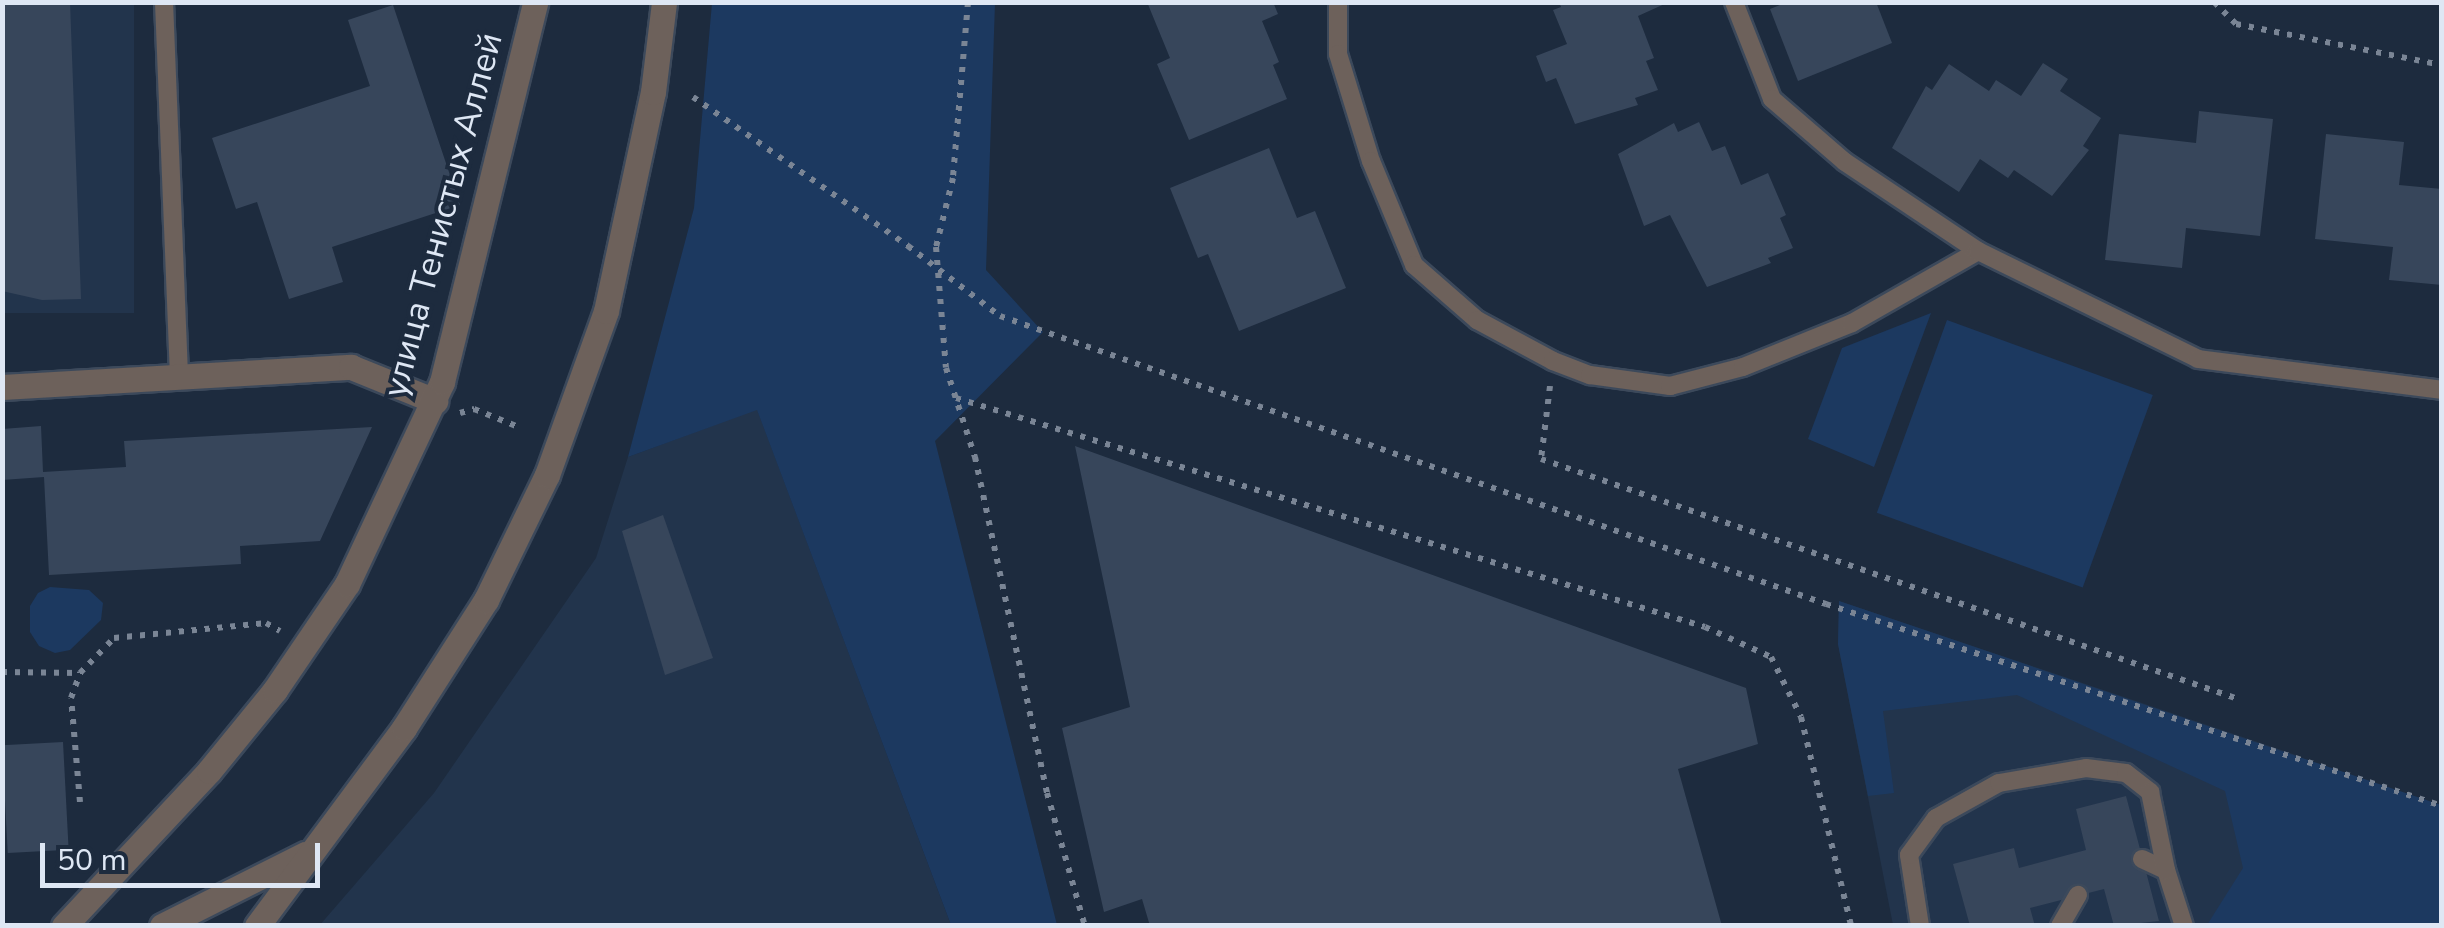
<!DOCTYPE html>
<html>
<head>
<meta charset="utf-8">
<style>
	body { margin:0 }
	#map { position:relative; width:2444px; height:928px; overflow:hidden; background:#1d2b3e; font-family:"Nunito Sans",sans-serif }
	div>[style] { position:absolute }
	.built>* { inset:0; background:#22344c; transform-origin:0 0 }
	.green>* { inset:0; background:#1c3960; transform-origin:0 0 }
	.building>* { inset:0; background:#37465b; transform-origin:0 0 }
	.path>* { height:6px; margin-top:-3px; transform-origin:0; background:repeating-linear-gradient(90deg,#7a8595 0 5px,transparent 0 13px) }
	.roads { filter:drop-shadow(2px 0 #3c495b) drop-shadow(-2px 0 #3c495b) drop-shadow(0 2px #3c495b) drop-shadow(0 -2px #3c495b) }
	.service>* { height:18px; margin:-9px; padding:0 9px; transform-origin:9px; border-radius:9px; background:#6d615b }
	.minor>* { height:25px; margin:-12.5px; padding:0 12.5px; transform-origin:12.5px; border-radius:12.5px; background:#6d615b }
	.tertiary>* { height:25px; margin:-12.5px; padding:0 12.5px; transform-origin:12.5px; border-radius:12.5px; background:#6d615b }
	span { translate:-50% -50%; white-space:nowrap; text-align:center; line-height:1.15; -webkit-text-stroke:8px #1d2b3e; paint-order:stroke }
	.street-label { font-size:35px; color:#dee7f4 }
	.frame { position:absolute; inset:0; border:5px solid #dee7f4; pointer-events:none }
	.scale { position:absolute; left:40px; top:843px; width:280px; height:45px; box-sizing:border-box; border:5px solid #dee7f4; border-top:0; padding-left:12px; font-size:30px; line-height:35px; white-space:nowrap; color:#dee7f4; -webkit-text-stroke:8px #1d2b3e; paint-order:stroke }
</style>
</head>
<body>
<div id="map">
	<div class="built">
		<div style="left:2px;top:3px;width:132px;height:310px"></div>
		<div style="clip-path:polygon(757px 409px,951px 925px,319px 926px,434px 793px,596px 558px,628px 457px)"></div>
		<div style="clip-path:polygon(1839px 601px,2296px 755px,2337px 925px,1893px 925px,1838px 644px)"></div>
	</div>
	<div class="green">
		<div style="clip-path:polygon(712px 3px,995px 3px,986px 270px,1043px 332px,935px 441px,1057px 925px,951px 925px,757px 410px,628px 457px,694px 208px)"></div>
		<div style="clip-path:polygon(1931px 313px,1874px 467px,1808px 439px,1842px 348px)"></div>
		<div style="left:1947px;top:320px;width:219px;height:205px;rotate:20deg"></div>
		<div style="clip-path:polygon(50px 587px,89px 590px,103px 603px,101px 620px,70px 650px,55px 653px,39px 646px,30px 632px,30px 606px,38px 593px)"></div>
		<div style="clip-path:polygon(1839px 601px,2441px 805px,2441px 925px,2207px 925px,2243px 868px,2225px 791px,2017px 695px,1883px 711px,1894px 793px,1868px 796px,1838px 644px)"></div>
	</div>
	<div class="building">
		<div style="clip-path:polygon(2px 2px,70px 2px,81px 299px,42px 300px,2px 291px)"></div>
		<div style="clip-path:polygon(1147px 2px,1273px 2px,1278px 14px,1262px 21px,1279px 62px,1273px 65px,1287px 99px,1189px 140px,1157px 64px,1170px 58px)"></div>
		<div style="clip-path:polygon(1559px 2px,1669px 2px,1638px 16px,1654px 58px,1646px 61px,1658px 90px,1635px 98px,1638px 105px,1575px 124px,1556px 78px,1546px 82px,1536px 56px,1567px 44px,1553px 10px,1561px 7px)"></div>
		<div style="clip-path:polygon(1787px 2px,1876px 2px,1892px 43px,1798px 81px,1770px 9px)"></div>
		<div style="clip-path:polygon(393px 5px,460px 205px,332px 247px,343px 282px,289px 299px,257px 202px,236px 209px,212px 138px,370px 86px,348px 20px)"></div>
		<div style="clip-path:polygon(2043px 63px,2068px 79px,2060px 91px,2101px 118px,2083px 146px,2089px 150px,2052px 196px,2014px 170px,2008px 178px,1980px 159px,1959px 192px,1892px 148px,1926px 86px,1932px 90px,1949px 64px,1989px 91px,1996px 80px,2021px 96px)"></div>
		<div style="clip-path:polygon(2199px 111px,2273px 119px,2260px 236px,2186px 228px,2182px 268px,2105px 260px,2119px 134px,2196px 143px)"></div>
		<div style="clip-path:polygon(1699px 122px,1712px 151px,1725px 146px,1741px 185px,1768px 173px,1786px 215px,1780px 218px,1793px 248px,1768px 258px,1771px 263px,1707px 287px,1670px 215px,1644px 226px,1618px 154px,1674px 123px,1678px 132px)"></div>
		<div style="clip-path:polygon(2326px 134px,2404px 142px,2399px 185px,2442px 189px,2442px 285px,2389px 280px,2393px 247px,2315px 239px)"></div>
		<div style="clip-path:polygon(1269px 148px,1297px 218px,1315px 211px,1346px 288px,1239px 331px,1208px 254px,1198px 258px,1170px 188px)"></div>
		<div style="clip-path:polygon(41px 426px,43px 472px,126px 467px,124px 441px,372px 427px,320px 541px,240px 546px,241px 564px,49px 575px,44px 477px,2px 480px,2px 429px)"></div>
		<div style="clip-path:polygon(1075px 446px,1746px 688px,1758px 744px,1678px 769px,1722px 926px,1150px 926px,1142px 899px,1104px 912px,1062px 728px,1130px 707px)"></div>
		<div style="clip-path:polygon(663px 515px,713px 658px,665px 675px,622px 531px)"></div>
		<div style="left:63px;top:742px;width:108px;height:61px;rotate:87deg"></div>
		<div style="clip-path:polygon(2126px 796px,2159px 921px,2114px 926px,2104px 889px,2030px 908px,2035px 926px,1970px 926px,1953px 864px,2014px 848px,2019px 868px,2086px 850px,2076px 809px)"></div>
	</div>
	<div class="path">
		<div style="left:968px;top:2px;width:177px;rotate:94.9deg"></div>
		<div style="left:953px;top:178px;width:71px;rotate:103.8deg"></div>
		<div style="left:936px;top:247px;width:121px;rotate:85.3deg"></div>
		<div style="left:946px;top:368px;width:94px;rotate:72deg"></div>
		<div style="left:975px;top:457px;width:344px;rotate:77.9deg"></div>
		<div style="left:1047px;top:793px;width:138px;rotate:74.1deg"></div>
		<div style="left:2214px;top:2px;width:31px;rotate:45deg"></div>
		<div style="left:2236px;top:24px;width:210px;rotate:11.3deg"></div>
		<div style="left:693px;top:97px;width:262px;rotate:34.7deg"></div>
		<div style="left:908px;top:246px;width:116px;rotate:37.3deg"></div>
		<div style="left:1000px;top:316px;width:875px;rotate:19.22deg"></div>
		<div style="left:1826px;top:604px;width:648px;rotate:18.16deg"></div>
		<div style="left:1550px;top:386px;width:74px;rotate:97deg"></div>
		<div style="left:1541px;top:459px;width:740px;rotate:19deg"></div>
		<div style="left:956px;top:398px;width:783px;rotate:17deg"></div>
		<div style="left:1705px;top:627px;width:72px;rotate:24.4deg"></div>
		<div style="left:1771px;top:657px;width:67px;rotate:63.4deg"></div>
		<div style="left:1801px;top:717px;width:215px;rotate:76.5deg"></div>
		<div style="left:460px;top:413px;width:15px;rotate:-16deg"></div>
		<div style="left:474px;top:409px;width:51px;rotate:22deg"></div>
		<div style="left:2px;top:672px;width:78px;rotate:0.7deg"></div>
		<div style="left:80px;top:673px;width:49px;rotate:-45.8deg"></div>
		<div style="left:114px;top:638px;width:153px;rotate:-5.6deg"></div>
		<div style="left:266px;top:623px;width:16px;rotate:30deg"></div>
		<div style="left:80px;top:802px;width:104px;rotate:-94.9deg"></div>
		<div style="left:71px;top:698px;width:27px;rotate:-70deg"></div>
	</div>
	<div class="roads">
		<div class="service">
			<div style="left:164px;top:2px;width:375px;rotate:87.7deg"></div>
			<div style="left:1338px;top:2px;width:52px;rotate:90deg"></div>
			<div style="left:1338px;top:54px;width:112px;rotate:72.9deg"></div>
			<div style="left:1371px;top:161px;width:113px;rotate:67.5deg"></div>
			<div style="left:1414px;top:265px;width:84px;rotate:41.1deg"></div>
			<div style="left:1477px;top:320px;width:86px;rotate:28.3deg"></div>
			<div style="left:1553px;top:361px;width:40px;rotate:21deg"></div>
			<div style="left:1590px;top:375px;width:81px;rotate:7.8deg"></div>
			<div style="left:1670px;top:386px;width:75px;rotate:-14.6deg"></div>
			<div style="left:1743px;top:367px;width:118px;rotate:-22deg"></div>
			<div style="left:1852px;top:323px;width:145px;rotate:-29.7deg"></div>
			<div style="left:1734px;top:2px;width:104px;rotate:68.6deg"></div>
			<div style="left:1772px;top:99px;width:96px;rotate:40.8deg"></div>
			<div style="left:1845px;top:162px;width:160px;rotate:33.8deg"></div>
			<div style="left:1978px;top:251px;width:245px;rotate:26.1deg"></div>
			<div style="left:2198px;top:359px;width:246px;rotate:7.2deg"></div>
			<div style="left:2142px;top:859px;width:26px;rotate:25deg"></div>
			<div style="left:2166px;top:870px;width:59px;rotate:72.2deg"></div>
			<div style="left:1920px;top:926px;width:72px;rotate:-98.8deg"></div>
			<div style="left:1909px;top:855px;width:46px;rotate:-53.9deg"></div>
			<div style="left:1936px;top:818px;width:72px;rotate:-29.1deg"></div>
			<div style="left:1999px;top:783px;width:88px;rotate:-9.8deg"></div>
			<div style="left:2086px;top:768px;width:40px;rotate:7.1deg"></div>
			<div style="left:2126px;top:773px;width:31px;rotate:38deg"></div>
			<div style="left:2150px;top:792px;width:80px;rotate:78.4deg"></div>
			<div style="left:2060px;top:926px;width:36px;rotate:-60deg"></div>
		</div>
		<div class="minor">
			<div style="left:2px;top:387px;width:350px;rotate:-3.3deg"></div>
			<div style="left:351px;top:367px;width:91px;rotate:22deg"></div>
			<div style="left:64px;top:926px;width:212px;rotate:-46.9deg"></div>
			<div style="left:209px;top:771px;width:104px;rotate:-50.8deg"></div>
			<div style="left:275px;top:690px;width:128px;rotate:-55.8deg"></div>
			<div style="left:347px;top:584px;width:223px;rotate:-64.8deg"></div>
			<div style="left:442px;top:382px;width:391px;rotate:-76.2deg"></div>
		</div>
		<div class="tertiary">
			<div style="left:162px;top:926px;width:160px;rotate:-26.7deg"></div>
			<div style="left:257px;top:926px;width:247px;rotate:-53.4deg"></div>
			<div style="left:404px;top:728px;width:152px;rotate:-57.4deg"></div>
			<div style="left:486px;top:600px;width:139px;rotate:-64deg"></div>
			<div style="left:547px;top:475px;width:174px;rotate:-70.2deg"></div>
			<div style="left:606px;top:311px;width:224px;rotate:-77.9deg"></div>
			<div style="left:653px;top:92px;width:91px;rotate:-83deg"></div>
		</div>
	</div>
	<div class="street-label">
		<span style="left:443px;top:215px;rotate:-75deg">улица Тенистых Аллей</span>
	</div>
	<div class="frame"></div>
	<div class="scale">50 m</div>
</div>
</body>
</html>
